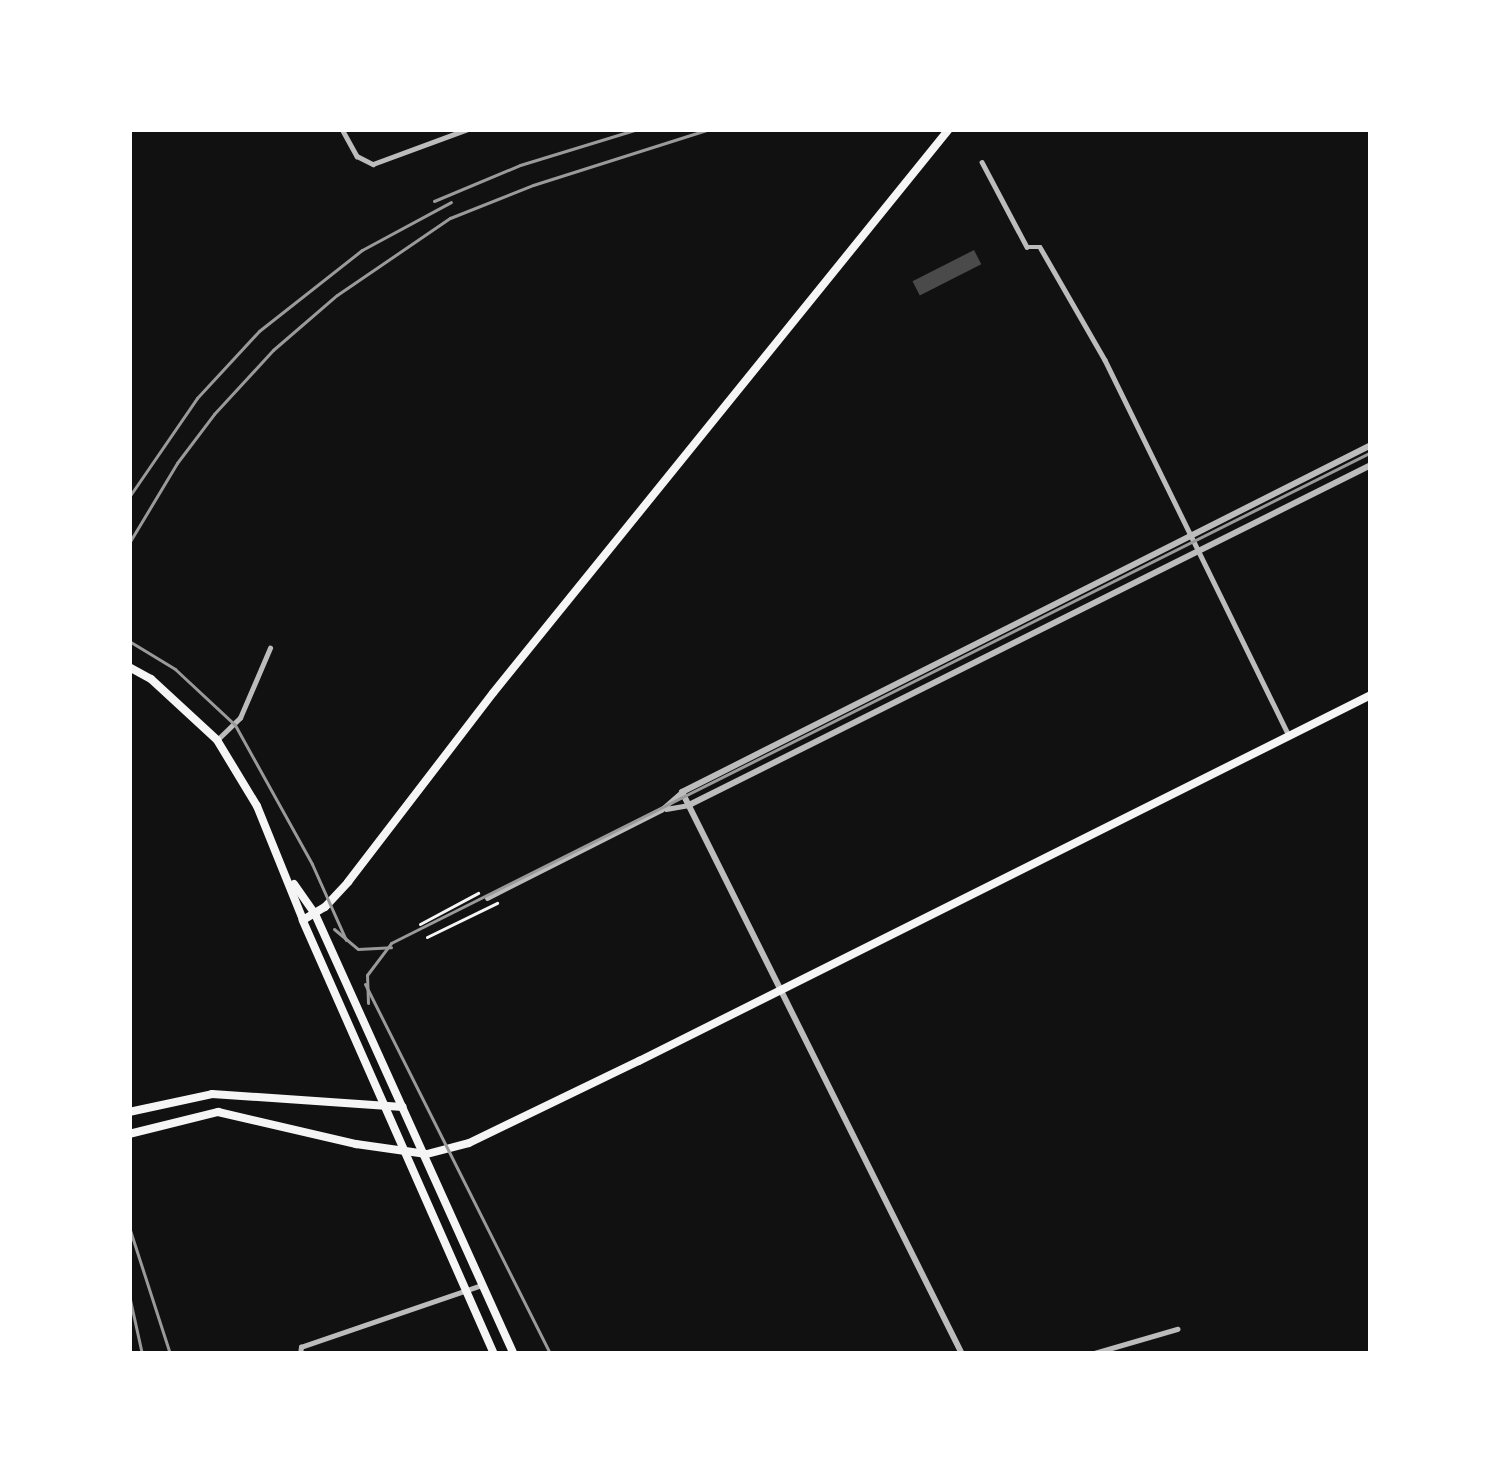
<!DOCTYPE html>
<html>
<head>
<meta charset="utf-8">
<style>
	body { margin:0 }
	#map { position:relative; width:1500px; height:1483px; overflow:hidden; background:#111; font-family:"Exo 2",sans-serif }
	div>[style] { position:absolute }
	.building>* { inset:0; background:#4a4a4a; transform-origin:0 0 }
	.path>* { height:3px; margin:-1.5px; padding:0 1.5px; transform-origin:1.5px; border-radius:1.5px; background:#f5f5f5 }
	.minor>* { height:4.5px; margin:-2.25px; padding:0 2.25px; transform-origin:2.25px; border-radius:2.25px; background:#bcbcbc }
	.tertiary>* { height:6px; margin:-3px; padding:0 3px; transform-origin:3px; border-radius:3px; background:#bcbcbc }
	.secondary>* { height:8px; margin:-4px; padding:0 4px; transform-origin:4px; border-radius:4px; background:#f5f5f5 }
	.primary>* { height:8px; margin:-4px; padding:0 4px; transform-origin:4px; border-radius:4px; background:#f5f5f5 }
	.tram>* { height:3px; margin:-1.5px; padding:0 1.5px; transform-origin:1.5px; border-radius:1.5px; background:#9a9a9a }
	.rail>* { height:3px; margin:-1.5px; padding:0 1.5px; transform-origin:1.5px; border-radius:1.5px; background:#9a9a9a }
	span { translate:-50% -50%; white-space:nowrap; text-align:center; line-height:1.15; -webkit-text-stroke:9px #fff; paint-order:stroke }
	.frame { position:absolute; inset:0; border:132px solid #fff; pointer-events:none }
</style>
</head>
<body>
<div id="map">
	<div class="building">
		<div style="left:974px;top:250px;width:16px;height:69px;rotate:63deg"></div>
	</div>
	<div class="path">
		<div style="left:420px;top:924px;width:66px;rotate:-28.1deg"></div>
		<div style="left:427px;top:937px;width:78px;rotate:-25.9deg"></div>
	</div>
	<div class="minor">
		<div style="left:342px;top:129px;width:31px;rotate:61deg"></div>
		<div style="left:357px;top:156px;width:18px;rotate:27deg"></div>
		<div style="left:373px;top:164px;width:101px;rotate:-20.2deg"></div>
		<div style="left:982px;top:162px;width:96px;rotate:62.1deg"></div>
		<div style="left:1027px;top:247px;width:13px"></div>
		<div style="left:1040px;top:247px;width:130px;rotate:60.1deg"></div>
		<div style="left:1105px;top:360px;width:419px;rotate:63.9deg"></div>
		<div style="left:217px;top:740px;width:32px;rotate:-44deg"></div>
		<div style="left:240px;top:718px;width:76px;rotate:-66.8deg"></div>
		<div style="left:666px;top:809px;width:23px;rotate:-10deg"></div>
		<div style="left:487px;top:898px;width:195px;rotate:-26.8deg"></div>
		<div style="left:661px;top:810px;width:28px;rotate:-41deg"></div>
		<div style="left:300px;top:1354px;width:7px;rotate:-82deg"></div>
		<div style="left:301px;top:1347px;width:191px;rotate:-18.9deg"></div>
		<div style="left:1091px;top:1354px;width:90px;rotate:-16.2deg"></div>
	</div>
	<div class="tertiary">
		<div style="left:689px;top:805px;width:762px;rotate:-26.5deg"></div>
		<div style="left:962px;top:1354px;width:628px;rotate:-116.48deg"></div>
		<div style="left:682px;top:792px;width:771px;rotate:-26.73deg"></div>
	</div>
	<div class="secondary">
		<div style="left:129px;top:667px;width:25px;rotate:29deg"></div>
		<div style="left:151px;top:679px;width:90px;rotate:42.7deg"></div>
		<div style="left:217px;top:740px;width:77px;rotate:58.8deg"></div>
		<div style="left:257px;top:806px;width:123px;rotate:68deg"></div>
		<div style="left:294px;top:884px;width:37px;rotate:55deg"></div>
		<div style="left:427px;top:1154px;width:43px;rotate:-14.7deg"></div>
		<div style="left:469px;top:1143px;width:189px;rotate:-25.8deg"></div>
		<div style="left:639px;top:1061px;width:818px;rotate:-26.57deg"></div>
	</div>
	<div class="primary">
		<div style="left:315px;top:914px;width:483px;rotate:65.7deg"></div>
		<div style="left:129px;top:1112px;width:85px;rotate:-12.2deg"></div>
		<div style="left:212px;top:1094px;width:191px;rotate:3.9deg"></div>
		<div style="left:129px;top:1134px;width:92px;rotate:-13.9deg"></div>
		<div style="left:218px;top:1112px;width:142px;rotate:13.1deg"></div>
		<div style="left:356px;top:1144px;width:71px;rotate:8.1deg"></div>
		<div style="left:494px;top:1354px;width:474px;rotate:-113.8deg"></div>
		<div style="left:303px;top:920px;width:26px;rotate:-31deg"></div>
		<div style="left:325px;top:907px;width:34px;rotate:-47deg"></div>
		<div style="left:348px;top:882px;width:238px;rotate:-52.5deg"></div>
		<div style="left:493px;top:693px;width:725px;rotate:-51.04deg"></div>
	</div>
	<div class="tram">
		<div style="left:129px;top:641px;width:54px;rotate:31.3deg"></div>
		<div style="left:175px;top:669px;width:82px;rotate:43deg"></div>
		<div style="left:235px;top:725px;width:159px;rotate:61deg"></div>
		<div style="left:312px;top:864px;width:83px;rotate:65.9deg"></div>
		<div style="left:334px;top:929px;width:31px;rotate:40deg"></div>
		<div style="left:358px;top:949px;width:33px;rotate:-3deg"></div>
		<div style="left:365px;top:984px;width:414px;rotate:63.4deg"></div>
		<div style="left:368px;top:1003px;width:28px;rotate:-92deg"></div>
		<div style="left:367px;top:975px;width:40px;rotate:-53deg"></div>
		<div style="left:391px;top:943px;width:1096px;rotate:-26.61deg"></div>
	</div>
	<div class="rail">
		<div style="left:434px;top:201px;width:93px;rotate:-22.7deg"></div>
		<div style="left:520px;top:165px;width:123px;rotate:-17deg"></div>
		<div style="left:129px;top:497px;width:120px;rotate:-55.5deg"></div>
		<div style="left:197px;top:398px;width:91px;rotate:-47.2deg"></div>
		<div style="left:259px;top:331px;width:131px;rotate:-38.2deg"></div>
		<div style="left:362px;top:250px;width:101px;rotate:-28.3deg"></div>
		<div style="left:129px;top:543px;width:93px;rotate:-59deg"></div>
		<div style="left:177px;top:463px;width:61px;rotate:-52.9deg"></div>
		<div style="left:214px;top:414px;width:87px;rotate:-47.3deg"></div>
		<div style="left:273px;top:350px;width:84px;rotate:-40.7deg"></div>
		<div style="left:337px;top:295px;width:137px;rotate:-34.3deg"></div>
		<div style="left:450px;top:218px;width:89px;rotate:-21.7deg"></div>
		<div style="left:533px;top:185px;width:186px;rotate:-17.6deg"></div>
		<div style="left:129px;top:1227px;width:133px;rotate:72.1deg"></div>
		<div style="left:129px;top:1295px;width:60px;rotate:77.6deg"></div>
	</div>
	<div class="frame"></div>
</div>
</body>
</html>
